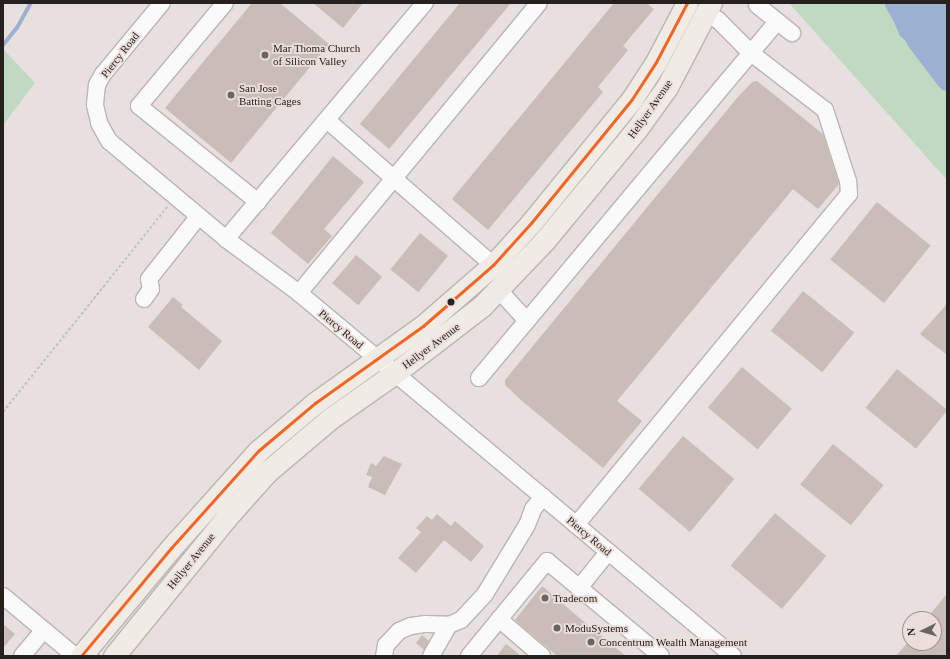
<!DOCTYPE html>
<html>
<head>
<meta charset="utf-8">
<style>
	body { margin:0 }
	#map { position:relative; width:950px; height:659px; overflow:hidden; background:#e7e0de; font-family:"Times New Roman",serif }
	div>[style] { position:absolute }
	.green>* { inset:0; background:#c0d9c3 }
	.water>* { inset:0; background:#9cb0d2 }
	.stream>* { height:3.5px; margin:-1.75px; padding:0 1.75px; transform-origin:1.75px; border-radius:1.75px; background:#9cb0d2 }
	.river>* { height:21px; margin:-10.5px; padding:0 10.5px; transform-origin:10.5px; border-radius:10.5px; background:#9cb0d2 }
	.building>* { inset:0; background:#cabcb6; transform-origin:0 0 }
	.path>* { height:2px; margin-top:-1px; transform-origin:0; background:repeating-linear-gradient(90deg,#c4c3c2 0 3px,transparent 0 5px) }
	.roads { filter:drop-shadow(1px 0 #bab5b3) drop-shadow(-1px 0 #bab5b3) drop-shadow(0 1px #bab5b3) drop-shadow(0 -1px #bab5b3) }
	.minor>* { height:16px; margin:-8px; padding:0 8px; transform-origin:8px; border-radius:8px; background:#fbfafa }
	.major>* { height:21px; margin:-10.5px; padding:0 10.5px; transform-origin:10.5px; border-radius:10.5px; background:#f0ece5 }
	.bus-1>* { height:3px; margin:-1.5px; padding:0 1.5px; transform-origin:1.5px; border-radius:1.5px; background:#f26522 }
	.dots>* { width:11px; height:11px; translate:-50% -50%; box-sizing:border-box; border:2px solid #ebdeda; border-radius:50% }
	span { translate:-50% -50%; white-space:nowrap; text-align:center; line-height:1.15; -webkit-text-stroke:3.5px #ebdeda; paint-order:stroke }
	.poi-label { font-size:11px; color:#26211f }
	.left { translate:0 -50%; text-align:left }
	.street-label { font-size:11px; color:#26211f }
	.frame { position:absolute; inset:0; border:4px solid #26211f; pointer-events:none }
	.north { position:absolute; left:902px; top:611px; width:40px; height:40px; box-sizing:border-box; background:#ebdeda; border:1px solid #9c928f; border-radius:50%; rotate:265deg; font-size:11px; font-weight:700; line-height:16px; text-align:center; color:#26211f }
	.north::after { content:''; display:block; margin:auto; width:14px; height:18px; background:#6a6462; clip-path:polygon(50% 0,100% 100%,50% 72%,0 100%) }
</style>
</head>
<body>
<div id="map">
	<div class="green">
		<div style="clip-path:polygon(789px 3px,947px 3px,947px 180px)"></div>
		<div style="clip-path:polygon(3px 49px,35px 83px,3px 125px)"></div>
	</div>
	<div class="water">
		<div style="clip-path:polygon(886px 3px,947px 3px,947px 75px,900px 36px)"></div>
	</div>
	<div class="stream">
		<div style="left:3px;top:45px;width:22px;rotate:-51deg"></div>
		<div style="left:17px;top:28px;width:29px;rotate:-61deg"></div>
	</div>
	<div class="river">
		<div style="left:895px;top:3px;width:45px;rotate:59.5deg"></div>
		<div style="left:918px;top:42px;width:48px;rotate:52.7deg"></div>
	</div>
	<div class="building">
		<div style="clip-path:polygon(252px 3px,280px 3px,329px 44px,231px 163px,165px 108px)"></div>
		<div style="clip-path:polygon(313px 3px,363px 3px,343px 28px)"></div>
		<div style="clip-path:polygon(460px 3px,511px 3px,389px 149px,360px 124px)"></div>
		<div style="clip-path:polygon(614px 3px,646px 3px,654px 9px,623px 46px,628px 50px,598px 87px,603px 92px,488px 230px,452px 199px)"></div>
		<div style="clip-path:polygon(757px 81px,823px 134px,839px 184px,818px 209px,793px 189px,617px 401px,642px 421px,603px 468px,522px 401px,505px 385px,505px 380px,737px 98px,752px 82px)"></div>
		<div style="clip-path:polygon(333px 156px,364px 182px,324px 229px,332px 236px,308px 264px,271px 233px)"></div>
		<div style="left:877px;top:202px;width:69px;height:74px;rotate:39deg"></div>
		<div style="left:420px;top:233px;width:36px;height:47px;rotate:39deg"></div>
		<div style="left:356px;top:255px;width:34px;height:37px;rotate:40deg"></div>
		<div style="left:803px;top:291px;width:66px;height:51px;rotate:39deg"></div>
		<div style="clip-path:polygon(173px 297px,183px 305px,181px 307px,222px 341px,199px 370px,148px 327px)"></div>
		<div style="clip-path:polygon(947px 304px,947px 355px,920px 334px)"></div>
		<div style="left:742px;top:367px;width:65px;height:53px;rotate:40deg"></div>
		<div style="left:897px;top:369px;width:65px;height:50px;rotate:39deg"></div>
		<div style="left:683px;top:436px;width:67px;height:69px;rotate:40deg"></div>
		<div style="left:833px;top:444px;width:65px;height:52px;rotate:39deg"></div>
		<div style="clip-path:polygon(384px 456px,402px 464px,385px 495px,368px 487px,372px 477px,366px 475px,371px 463px,376px 466px)"></div>
		<div style="left:775px;top:513px;width:67px;height:69px;rotate:40deg"></div>
		<div style="clip-path:polygon(437px 514px,451px 526px,455px 521px,484px 546px,471px 562px,444px 540px,416px 573px,398px 558px,421px 532px,416px 528px,427px 516px,432px 520px)"></div>
		<div style="clip-path:polygon(542px 586px,589px 626px,626px 656px,557px 656px,515px 620px)"></div>
		<div style="clip-path:polygon(947px 594px,947px 656px,896px 656px,907px 643px,934px 643px,934px 619px,926px 619px)"></div>
		<div style="clip-path:polygon(3px 624px,15px 634px,3px 648px)"></div>
		<div style="clip-path:polygon(422px 635px,429px 641px,424px 650px,416px 643px)"></div>
		<div style="clip-path:polygon(506px 644px,521px 656px,497px 656px)"></div>
	</div>
	<div class="path">
		<div style="left:3px;top:412px;width:263px;rotate:-51.3deg"></div>
	</div>
	<div class="roads">
		<div class="minor">
			<div style="left:162px;top:3px;width:92px;rotate:129.7deg"></div>
			<div style="left:103px;top:74px;width:13px;rotate:119deg"></div>
			<div style="left:97px;top:85px;width:20px;rotate:96deg"></div>
			<div style="left:95px;top:105px;width:18px;rotate:77deg"></div>
			<div style="left:99px;top:123px;width:21px;rotate:61deg"></div>
			<div style="left:109px;top:141px;width:153px;rotate:39.9deg"></div>
			<div style="left:226px;top:239px;width:91px;rotate:36.5deg"></div>
			<div style="left:299px;top:293px;width:566px;rotate:39.91deg"></div>
			<div style="left:225px;top:3px;width:134px;rotate:129.9deg"></div>
			<div style="left:139px;top:106px;width:153px;rotate:38.9deg"></div>
			<div style="left:757px;top:5px;width:45px;rotate:38.7deg"></div>
			<div style="left:328px;top:121px;width:219px;rotate:41.1deg"></div>
			<div style="left:226px;top:239px;width:309px;rotate:-49.9deg"></div>
			<div style="left:498px;top:289px;width:43px;rotate:47.8deg"></div>
			<div style="left:299px;top:293px;width:376px;rotate:-50.4deg"></div>
			<div style="left:144px;top:299px;width:12px;rotate:-55deg"></div>
			<div style="left:151px;top:289px;width:10px;rotate:-101deg"></div>
			<div style="left:149px;top:279px;width:80px;rotate:-51.6deg"></div>
			<div style="left:479px;top:378px;width:465px;rotate:-50.1deg"></div>
			<div style="left:576px;top:525px;width:429px;rotate:-50.5deg"></div>
			<div style="left:849px;top:194px;width:13px;rotate:-94deg"></div>
			<div style="left:848px;top:181px;width:75px;rotate:-107.9deg"></div>
			<div style="left:825px;top:110px;width:93px;rotate:-142.4deg"></div>
			<div style="left:751px;top:53px;width:47px;rotate:-135deg"></div>
			<div style="left:718px;top:20px;width:14px;rotate:-150deg"></div>
			<div style="left:579px;top:588px;width:46px;rotate:-51.1deg"></div>
			<div style="left:3px;top:596px;width:94px;rotate:39.8deg"></div>
			<div style="left:499px;top:619px;width:57px;rotate:40.7deg"></div>
			<div style="left:22px;top:656px;width:34px;rotate:-50deg"></div>
			<div style="left:384px;top:656px;width:11px;rotate:-80deg"></div>
			<div style="left:386px;top:645px;width:19px;rotate:-47deg"></div>
			<div style="left:399px;top:631px;width:13px;rotate:-23deg"></div>
			<div style="left:411px;top:626px;width:15px;rotate:-8deg"></div>
			<div style="left:426px;top:624px;width:23px;rotate:2deg"></div>
			<div style="left:449px;top:625px;width:13px;rotate:-23deg"></div>
			<div style="left:461px;top:620px;width:35px;rotate:-47deg"></div>
			<div style="left:485px;top:594px;width:81px;rotate:-58.7deg"></div>
			<div style="left:527px;top:525px;width:17px;rotate:-69deg"></div>
			<div style="left:533px;top:509px;width:16px;rotate:-50deg"></div>
			<div style="left:431px;top:656px;width:36px;rotate:-60deg"></div>
			<div style="left:469px;top:656px;width:123px;rotate:-50.6deg"></div>
			<div style="left:547px;top:561px;width:148px;rotate:39.8deg"></div>
		</div>
		<div class="major">
			<div style="left:81px;top:656px;width:141px;rotate:-50.2deg"></div>
			<div style="left:171px;top:548px;width:130px;rotate:-48.1deg"></div>
			<div style="left:258px;top:451px;width:75px;rotate:-40.1deg"></div>
			<div style="left:315px;top:403px;width:133px;rotate:-35.5deg"></div>
			<div style="left:423px;top:326px;width:93px;rotate:-41.1deg"></div>
			<div style="left:493px;top:265px;width:57px;rotate:-47.9deg"></div>
			<div style="left:531px;top:223px;width:160px;rotate:-50.8deg"></div>
			<div style="left:632px;top:99px;width:44px;rotate:-57deg"></div>
			<div style="left:656px;top:62px;width:67px;rotate:-62.3deg"></div>
			<div style="left:114px;top:656px;width:178px;rotate:-50.9deg"></div>
			<div style="left:226px;top:518px;width:62px;rotate:-48.3deg"></div>
			<div style="left:267px;top:472px;width:84px;rotate:-40.2deg"></div>
			<div style="left:331px;top:418px;width:78px;rotate:-35.1deg"></div>
			<div style="left:395px;top:373px;width:110px;rotate:-37.6deg"></div>
			<div style="left:482px;top:306px;width:91px;rotate:-46.3deg"></div>
			<div style="left:545px;top:240px;width:143px;rotate:-50.4deg"></div>
			<div style="left:636px;top:130px;width:53px;rotate:-54.2deg"></div>
			<div style="left:667px;top:87px;width:95px;rotate:-62.4deg"></div>
		</div>
	</div>
	<div class="bus-1">
		<div style="left:81px;top:656px;width:141px;rotate:-50.2deg"></div>
		<div style="left:171px;top:548px;width:130px;rotate:-48.1deg"></div>
		<div style="left:258px;top:451px;width:75px;rotate:-40.1deg"></div>
		<div style="left:315px;top:403px;width:133px;rotate:-35.5deg"></div>
		<div style="left:423px;top:326px;width:93px;rotate:-41.1deg"></div>
		<div style="left:493px;top:265px;width:57px;rotate:-47.9deg"></div>
		<div style="left:531px;top:223px;width:160px;rotate:-50.8deg"></div>
		<div style="left:632px;top:99px;width:44px;rotate:-57deg"></div>
		<div style="left:656px;top:62px;width:67px;rotate:-62.3deg"></div>
	</div>
	<div class="dots">
		<div style="left:265px;top:55px;background:#6a6462"></div>
		<div style="left:231px;top:95px;background:#6a6462"></div>
		<div style="left:451px;top:302px;background:#26211f"></div>
		<div style="left:545px;top:598px;background:#6a6462"></div>
		<div style="left:557px;top:628px;background:#6a6462"></div>
		<div style="left:591px;top:642px;background:#6a6462"></div>
	</div>
	<div class="poi-label">
		<span class="left" style="left:273px;top:55px">Mar Thoma Church<br>of Silicon Valley</span>
		<span class="left" style="left:239px;top:95px">San Jose<br>Batting Cages</span>
		<span class="left" style="left:553px;top:598px">Tradecom</span>
		<span class="left" style="left:565px;top:628px">ModuSystems</span>
		<span class="left" style="left:599px;top:642px">Concentrum Wealth Management</span>
	</div>
	<div class="street-label">
		<span style="left:120px;top:55px;rotate:-52deg">Piercy Road</span>
		<span style="left:650px;top:109px;rotate:-55deg">Hellyer Avenue</span>
		<span style="left:341px;top:329px;rotate:40deg">Piercy Road</span>
		<span style="left:431px;top:346px;rotate:-37deg">Hellyer Avenue</span>
		<span style="left:589px;top:536px;rotate:40deg">Piercy Road</span>
		<span style="left:191px;top:561px;rotate:-51deg">Hellyer Avenue</span>
	</div>
	<div class="frame"></div>
	<div class="north">N</div>
</div>
</body>
</html>
